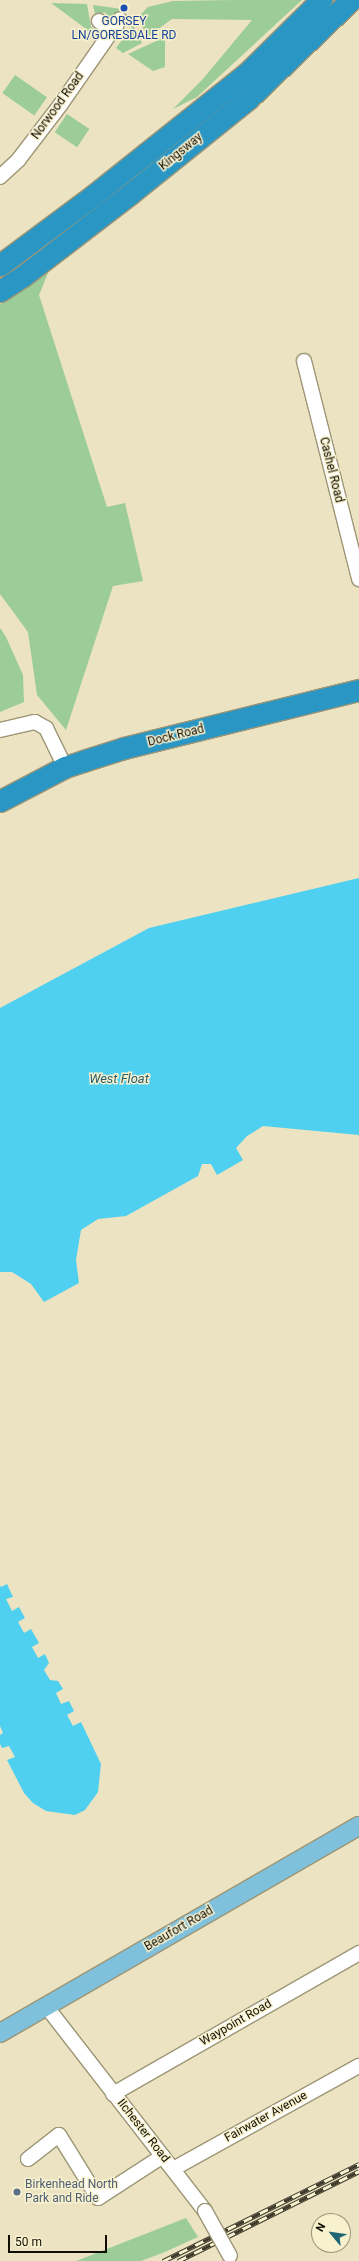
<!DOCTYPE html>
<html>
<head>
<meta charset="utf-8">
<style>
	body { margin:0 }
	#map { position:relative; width:359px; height:2261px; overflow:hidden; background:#ebe3c1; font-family:Roboto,sans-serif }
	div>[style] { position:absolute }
	.green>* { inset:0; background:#9ccd98; transform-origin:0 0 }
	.water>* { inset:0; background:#4fd0f0 }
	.roads { filter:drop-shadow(1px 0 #9d9676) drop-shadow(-1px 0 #9d9676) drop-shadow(0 1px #9d9676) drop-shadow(0 -1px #9d9676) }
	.minor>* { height:14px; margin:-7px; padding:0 7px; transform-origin:7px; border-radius:7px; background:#fff }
	.major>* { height:18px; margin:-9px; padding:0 9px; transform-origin:9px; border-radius:9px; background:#7fc0dc }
	.highway>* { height:21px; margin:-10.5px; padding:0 10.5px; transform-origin:10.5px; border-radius:10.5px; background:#2996c4 }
	.rail>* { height:4.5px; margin-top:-2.25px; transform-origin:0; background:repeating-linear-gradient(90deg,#f8f1ce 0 9px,#3f3b2c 0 18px); box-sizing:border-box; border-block:1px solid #3f3b2c }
	.bridges { filter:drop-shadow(1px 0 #9d9676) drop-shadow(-1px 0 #9d9676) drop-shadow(0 1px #9d9676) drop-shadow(0 -1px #9d9676) }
	.minor-bridge>* { height:14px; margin:-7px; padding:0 7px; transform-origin:7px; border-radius:7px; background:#fff }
	.dots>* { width:11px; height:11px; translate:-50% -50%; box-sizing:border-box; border:2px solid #f8f1ce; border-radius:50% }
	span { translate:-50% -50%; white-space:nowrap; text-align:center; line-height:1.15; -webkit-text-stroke:3px #f8f1ce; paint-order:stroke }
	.transit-label { font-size:12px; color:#164399 }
	.street-label { font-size:12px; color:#110e04 }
	.service-label { font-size:12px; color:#4e5e75 }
	.left { translate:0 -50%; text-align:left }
	.water-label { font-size:13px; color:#295e6b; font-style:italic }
	.north { position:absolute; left:311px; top:2213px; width:40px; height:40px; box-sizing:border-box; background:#f8f1ce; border:1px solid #9c967d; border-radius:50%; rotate:299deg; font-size:11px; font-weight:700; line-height:16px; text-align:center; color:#110e04 }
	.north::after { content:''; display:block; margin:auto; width:14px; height:18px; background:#1f6675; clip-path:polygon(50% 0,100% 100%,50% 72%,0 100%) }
	.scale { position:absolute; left:8px; top:2235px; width:99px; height:18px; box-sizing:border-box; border:2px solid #110e04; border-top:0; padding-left:5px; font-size:12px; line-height:14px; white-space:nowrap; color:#110e04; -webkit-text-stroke:3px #f8f1ce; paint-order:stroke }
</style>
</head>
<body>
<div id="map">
	<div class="green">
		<div style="clip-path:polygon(234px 0,302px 0,197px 97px,173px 109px,202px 80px,252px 20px,172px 19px,147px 37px,138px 17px,148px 7px,173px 1px)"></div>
		<div style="clip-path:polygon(51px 3px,87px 4px,91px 27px,96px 30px,93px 34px)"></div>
		<div style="clip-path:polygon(93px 5px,122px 9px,117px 16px,111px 18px,104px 12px,96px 18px)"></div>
		<div style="clip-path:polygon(133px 25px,142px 43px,123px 53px,116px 48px)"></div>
		<div style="clip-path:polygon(165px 37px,165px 67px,153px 71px,128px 54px)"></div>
		<div style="left:15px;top:75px;width:39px;height:22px;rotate:35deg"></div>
		<div style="left:67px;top:114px;width:27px;height:22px;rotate:34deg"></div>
		<div style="clip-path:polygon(50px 268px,39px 295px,107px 507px,125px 503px,143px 581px,113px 586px,66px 730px,37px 695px,28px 632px,0 594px,0 304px)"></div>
		<div style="clip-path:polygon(0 628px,6px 637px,23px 675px,24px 702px,0 712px)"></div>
		<div style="clip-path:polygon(186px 2218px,198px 2237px,165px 2252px,141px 2261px,76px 2261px)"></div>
	</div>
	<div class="water">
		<div style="clip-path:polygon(359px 878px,359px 1135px,263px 1126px,247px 1136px,236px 1148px,243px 1160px,217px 1175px,211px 1164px,202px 1164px,198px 1176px,126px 1216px,98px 1219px,81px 1230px,76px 1260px,79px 1283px,44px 1302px,31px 1284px,12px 1272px,0 1272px,0 1008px,149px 928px)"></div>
		<div style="clip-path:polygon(7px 1584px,13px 1597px,6px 1599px,12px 1611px,19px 1607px,25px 1618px,18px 1622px,24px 1633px,31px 1629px,39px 1643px,32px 1647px,38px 1658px,45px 1654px,49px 1663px,44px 1670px,50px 1680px,58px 1681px,63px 1689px,56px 1693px,61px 1704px,69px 1701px,74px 1711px,67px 1715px,73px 1726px,81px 1722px,101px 1764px,98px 1792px,85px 1810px,75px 1815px,46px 1811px,33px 1803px,24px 1793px,7px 1760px,15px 1757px,9px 1746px,2px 1748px,0 1744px,0 1735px,3px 1733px,0 1726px,0 1585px,1px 1587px)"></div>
	</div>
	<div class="roads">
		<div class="minor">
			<div style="left:99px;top:21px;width:16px;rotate:35deg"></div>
			<div style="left:0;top:177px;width:26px;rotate:-43deg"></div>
			<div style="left:19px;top:159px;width:69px;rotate:-52.6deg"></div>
			<div style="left:61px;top:104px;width:103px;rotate:-55.2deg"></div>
			<div style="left:304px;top:361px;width:225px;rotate:75.8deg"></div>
			<div style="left:0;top:730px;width:36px;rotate:-13deg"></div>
			<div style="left:35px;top:722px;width:13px;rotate:29deg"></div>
			<div style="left:46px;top:728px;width:43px;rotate:64deg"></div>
			<div style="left:46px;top:2006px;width:259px;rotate:52.2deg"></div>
			<div style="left:113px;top:2094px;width:284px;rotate:-29.8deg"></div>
			<div style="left:28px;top:2159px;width:39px;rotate:-38deg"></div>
			<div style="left:59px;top:2135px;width:74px;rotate:58.2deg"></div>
			<div style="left:98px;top:2198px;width:77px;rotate:-32.9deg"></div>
			<div style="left:173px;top:2169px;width:213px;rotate:-29deg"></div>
		</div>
		<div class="major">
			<div style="left:0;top:2033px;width:414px;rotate:-30deg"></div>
		</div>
		<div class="highway">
			<div style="left:0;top:265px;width:117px;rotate:-36.7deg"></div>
			<div style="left:94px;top:195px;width:197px;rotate:-38.6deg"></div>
			<div style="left:248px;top:72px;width:103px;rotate:-44.6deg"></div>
			<div style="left:0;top:291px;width:27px;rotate:-33deg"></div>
			<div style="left:23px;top:276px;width:136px;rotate:-37.5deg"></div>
			<div style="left:131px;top:193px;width:151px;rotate:-38.8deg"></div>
			<div style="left:249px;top:98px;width:141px;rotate:-43.9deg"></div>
			<div style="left:0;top:801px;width:73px;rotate:-27.6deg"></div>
			<div style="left:65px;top:767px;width:19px;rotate:-18deg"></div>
			<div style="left:83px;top:761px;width:43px;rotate:-17.6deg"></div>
			<div style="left:124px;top:748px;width:242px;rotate:-13.9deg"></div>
		</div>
	</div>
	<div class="rail">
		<div style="left:163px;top:2261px;width:219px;rotate:-26.3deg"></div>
		<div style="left:178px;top:2261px;width:202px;rotate:-26.4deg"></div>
	</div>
	<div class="bridges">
		<div class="minor-bridge">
			<div style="left:205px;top:2211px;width:51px;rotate:60.9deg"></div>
		</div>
	</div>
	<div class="dots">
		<div style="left:124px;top:8px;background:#1a4fb4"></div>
		<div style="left:17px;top:2192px;background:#5c6f8a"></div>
	</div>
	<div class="transit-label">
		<span style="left:124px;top:29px">GORSEY<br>LN/GORESDALE RD</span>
	</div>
	<div class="street-label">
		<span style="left:58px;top:106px;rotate:-54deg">Norwood Road</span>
		<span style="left:181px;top:152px;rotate:-39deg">Kingsway</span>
		<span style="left:331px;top:470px;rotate:76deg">Cashel Road</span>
		<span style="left:176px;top:736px;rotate:-14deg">Dock Road</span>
		<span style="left:179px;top:1929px;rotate:-30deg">Beaufort Road</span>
		<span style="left:236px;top:2023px;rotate:-30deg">Waypoint Road</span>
		<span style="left:266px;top:2117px;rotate:-29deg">Fairwater Avenue</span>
		<span style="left:143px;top:2131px;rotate:52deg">Ilchester Road</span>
	</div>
	<div class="service-label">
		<span class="left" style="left:25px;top:2192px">Birkenhead North<br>Park and Ride</span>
	</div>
	<div class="water-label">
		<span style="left:119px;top:1079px">West Float</span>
	</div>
	<div class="north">N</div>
	<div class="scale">50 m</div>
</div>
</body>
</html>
